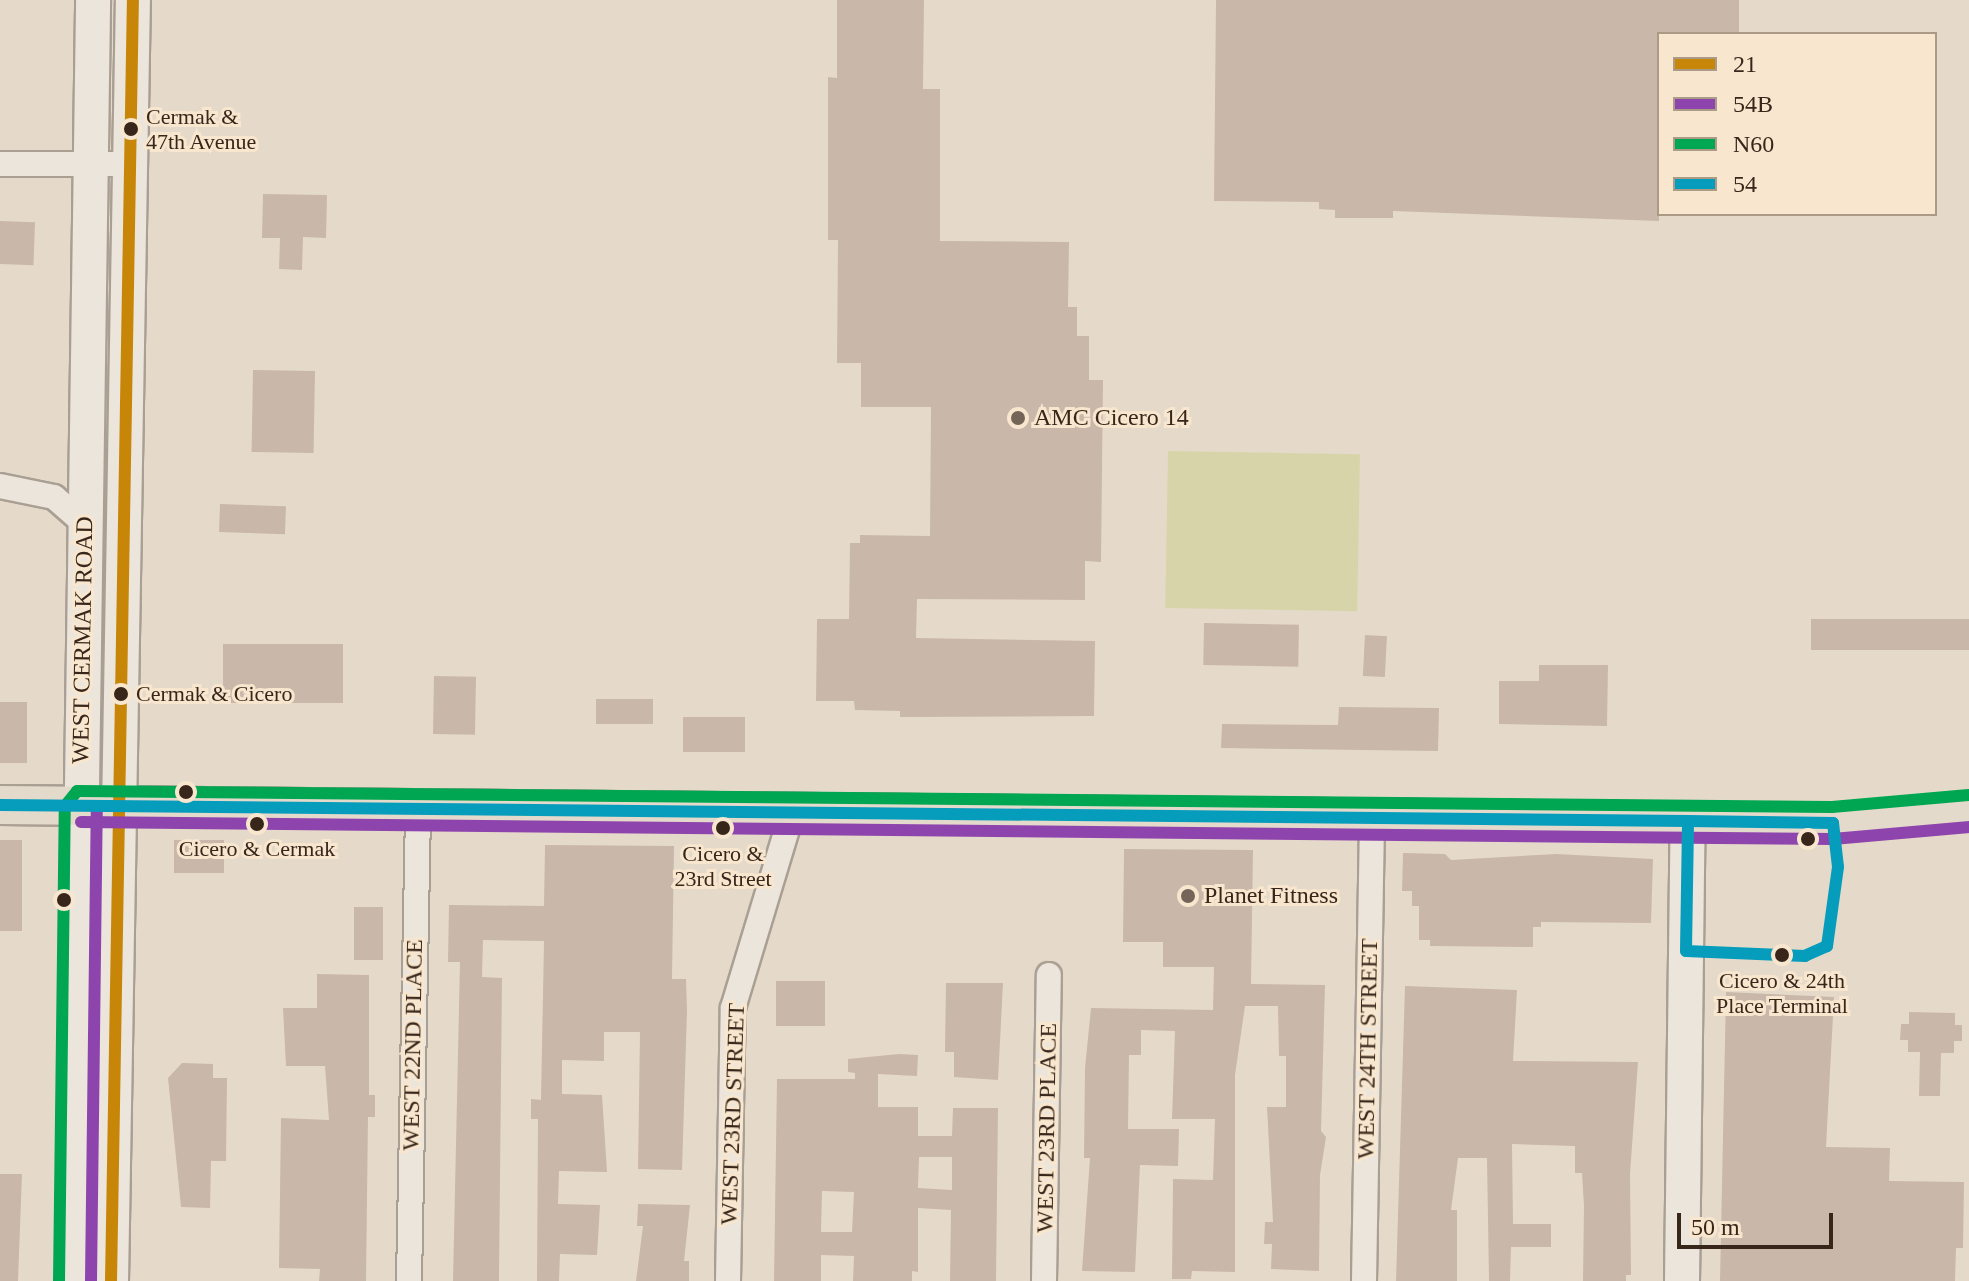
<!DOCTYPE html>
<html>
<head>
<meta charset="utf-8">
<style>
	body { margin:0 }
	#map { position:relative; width:1969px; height:1281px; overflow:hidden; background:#e5dac9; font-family:Georgia,serif }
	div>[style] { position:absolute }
	.green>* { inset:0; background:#d8d4aa; transform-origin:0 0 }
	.building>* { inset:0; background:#c9b7aa; transform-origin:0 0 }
	.roads { filter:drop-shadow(2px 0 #aa9f93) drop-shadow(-2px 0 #aa9f93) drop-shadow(0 2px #aa9f93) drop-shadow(0 -2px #aa9f93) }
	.street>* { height:24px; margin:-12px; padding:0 12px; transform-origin:12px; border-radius:12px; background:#ece5dc }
	.secondary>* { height:34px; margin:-17px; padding:0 17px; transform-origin:17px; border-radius:17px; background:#ece5dc }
	.primary>* { height:38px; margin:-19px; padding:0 19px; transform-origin:19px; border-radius:19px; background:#e4dacc }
	.bus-1>* { height:12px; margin:-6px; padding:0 6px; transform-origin:6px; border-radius:6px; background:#c78607 }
	.bus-2>* { height:12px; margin:-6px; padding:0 6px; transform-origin:6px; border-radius:6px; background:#8e44ad }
	.bus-3>* { height:12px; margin:-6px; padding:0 6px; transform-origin:6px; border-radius:6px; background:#00a651 }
	.bus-4>* { height:12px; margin:-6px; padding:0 6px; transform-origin:6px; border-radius:6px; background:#069cbc }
	.dots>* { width:22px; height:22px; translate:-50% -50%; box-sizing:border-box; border:4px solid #f8e7ce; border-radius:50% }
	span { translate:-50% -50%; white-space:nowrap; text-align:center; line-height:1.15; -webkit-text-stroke:6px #f8e7ce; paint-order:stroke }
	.bus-label { font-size:22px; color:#38261b }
	.left { translate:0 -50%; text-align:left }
	.poi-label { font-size:24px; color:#38261b }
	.street-label { font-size:24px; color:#38261b }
	.legend { position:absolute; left:1657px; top:32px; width:280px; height:184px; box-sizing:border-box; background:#f8e7ce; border:2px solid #ab9a86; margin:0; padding:10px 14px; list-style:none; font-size:24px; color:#38261b }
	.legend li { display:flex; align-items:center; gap:16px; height:40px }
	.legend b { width:40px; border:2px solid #ab9a86 }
	.scale { position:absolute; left:1677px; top:1213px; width:156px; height:36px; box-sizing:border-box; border:4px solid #38261b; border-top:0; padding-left:10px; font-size:24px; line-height:28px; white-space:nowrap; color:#38261b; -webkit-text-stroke:6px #f8e7ce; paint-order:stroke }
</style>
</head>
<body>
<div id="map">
	<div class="green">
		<div style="left:1168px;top:451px;width:192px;height:157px;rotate:1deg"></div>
	</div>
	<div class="building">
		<div style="clip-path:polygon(837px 0,924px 0,923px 89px,940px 89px,940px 241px,1069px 242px,1068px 307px,1077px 307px,1077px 336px,1089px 336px,1089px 380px,1103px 380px,1101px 562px,1085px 561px,1085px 600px,917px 599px,916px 638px,1095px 641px,1094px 716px,900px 717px,900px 711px,855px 710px,854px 701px,816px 701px,817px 619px,849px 619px,850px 543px,860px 543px,860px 535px,930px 536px,931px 407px,861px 407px,861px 363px,837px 363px,838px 240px,828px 240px,828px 77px,837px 78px)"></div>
		<div style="clip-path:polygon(1216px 0,1739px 0,1739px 34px,1659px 34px,1659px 221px,1393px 211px,1393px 218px,1335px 218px,1335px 210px,1319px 209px,1319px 202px,1214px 201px)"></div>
		<div style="clip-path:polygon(263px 194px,327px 195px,326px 238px,303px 237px,302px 270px,279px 269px,280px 238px,262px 238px)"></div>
		<div style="left:0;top:221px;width:35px;height:43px;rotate:2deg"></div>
		<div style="left:253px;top:370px;width:62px;height:82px;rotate:1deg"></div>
		<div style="left:220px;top:504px;width:66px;height:28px;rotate:2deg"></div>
		<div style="left:1811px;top:619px;width:158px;height:31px"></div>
		<div style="left:1204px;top:623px;width:95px;height:42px;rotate:1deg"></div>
		<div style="left:1365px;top:635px;width:22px;height:41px;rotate:3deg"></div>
		<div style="left:223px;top:644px;width:120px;height:59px"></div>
		<div style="clip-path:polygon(1539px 665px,1608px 665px,1607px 726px,1499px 724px,1499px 681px,1539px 681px)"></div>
		<div style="left:434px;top:676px;width:42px;height:58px;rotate:1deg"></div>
		<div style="left:596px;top:699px;width:57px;height:25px"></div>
		<div style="left:0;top:702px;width:27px;height:61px"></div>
		<div style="clip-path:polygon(1339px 707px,1439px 708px,1438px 751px,1221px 748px,1222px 724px,1338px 725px)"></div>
		<div style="left:745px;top:717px;width:35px;height:62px;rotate:90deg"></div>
		<div style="left:0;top:840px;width:22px;height:91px"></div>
		<div style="left:174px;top:840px;width:50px;height:33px"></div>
		<div style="clip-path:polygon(545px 845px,674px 846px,672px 979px,686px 979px,687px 1011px,682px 1170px,638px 1169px,640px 1032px,604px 1032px,604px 1061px,562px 1060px,562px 1094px,602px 1095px,607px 1172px,559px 1171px,558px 1204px,600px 1205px,597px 1255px,560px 1254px,559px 1281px,537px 1281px,538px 1119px,531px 1119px,531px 1099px,541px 1100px,544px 941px,483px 940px,482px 977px,502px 978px,499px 1281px,453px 1281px,460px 962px,448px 962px,449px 905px,544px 906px)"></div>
		<div style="clip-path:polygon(1124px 849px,1253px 850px,1251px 984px,1325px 985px,1321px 1131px,1326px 1137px,1320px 1175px,1319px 1271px,1271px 1269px,1272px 1244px,1264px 1244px,1265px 1222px,1273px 1222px,1267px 1107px,1286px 1107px,1286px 1056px,1279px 1056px,1278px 1006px,1245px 1006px,1235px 1075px,1235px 1272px,1192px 1271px,1191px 1279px,1172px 1279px,1173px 1179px,1213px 1180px,1215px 1119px,1172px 1119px,1175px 1031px,1141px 1030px,1141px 1055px,1129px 1055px,1128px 1129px,1179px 1129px,1178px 1166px,1140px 1165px,1135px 1272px,1082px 1271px,1090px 1158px,1084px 1158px,1085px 1068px,1091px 1008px,1213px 1010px,1214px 967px,1163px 967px,1163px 942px,1123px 942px)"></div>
		<div style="clip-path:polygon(1403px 853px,1445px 854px,1451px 860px,1556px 854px,1653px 859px,1651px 923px,1541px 922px,1541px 927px,1533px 927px,1533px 947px,1430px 946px,1430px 940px,1419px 940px,1419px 906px,1412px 906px,1412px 891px,1402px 891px)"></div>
		<div style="left:354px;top:907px;width:29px;height:53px"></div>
		<div style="clip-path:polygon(317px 974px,369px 975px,369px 1095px,375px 1095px,375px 1117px,368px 1117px,366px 1281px,319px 1281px,320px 1269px,279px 1268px,281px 1118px,329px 1120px,325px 1066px,286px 1066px,283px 1008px,317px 1008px)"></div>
		<div style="left:776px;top:981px;width:49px;height:45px"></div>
		<div style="clip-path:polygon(946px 983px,1003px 983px,998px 1080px,954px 1077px,954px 1052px,945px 1052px)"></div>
		<div style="clip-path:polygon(1405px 986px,1517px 990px,1513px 1061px,1638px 1062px,1630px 1174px,1631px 1275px,1626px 1275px,1626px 1281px,1583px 1281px,1584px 1206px,1582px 1173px,1575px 1173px,1575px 1146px,1512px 1144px,1513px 1224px,1551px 1224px,1551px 1247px,1511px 1247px,1510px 1281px,1489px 1281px,1487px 1158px,1458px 1158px,1451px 1210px,1457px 1210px,1457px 1281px,1396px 1281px)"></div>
		<div style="clip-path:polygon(1726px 992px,1834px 997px,1826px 1147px,1890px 1148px,1889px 1181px,1964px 1182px,1963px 1248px,1956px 1248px,1955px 1281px,1720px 1281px)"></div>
		<div style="clip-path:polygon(1909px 1012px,1955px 1013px,1955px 1025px,1962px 1025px,1962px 1041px,1954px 1041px,1954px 1053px,1941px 1053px,1940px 1096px,1919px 1096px,1920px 1052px,1908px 1052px,1908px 1040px,1900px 1040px,1901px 1024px,1909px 1024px)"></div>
		<div style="clip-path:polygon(evenodd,899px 1054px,918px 1055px,917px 1076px,878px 1074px,878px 1107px,918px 1107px,918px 1136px,952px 1136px,953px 1108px,998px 1108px,996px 1281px,950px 1281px,951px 1210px,918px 1208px,918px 1272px,912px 1271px,912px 1281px,853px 1281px,854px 1256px,821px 1255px,821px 1281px,774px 1281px,777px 1079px,855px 1079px,855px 1073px,848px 1072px,848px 1059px,899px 1054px,919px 1157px,952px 1157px,952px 1190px,918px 1188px,919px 1157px,899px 1054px,822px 1191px,854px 1192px,852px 1232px,821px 1232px,822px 1191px)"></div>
		<div style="clip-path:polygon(182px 1063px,213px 1064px,213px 1078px,227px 1078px,226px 1161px,211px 1161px,210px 1208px,181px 1207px,168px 1078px)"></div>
		<div style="clip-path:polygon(0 1174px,22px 1174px,18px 1281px,0 1281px)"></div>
		<div style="clip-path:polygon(638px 1204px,690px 1205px,684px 1261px,689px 1261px,689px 1281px,636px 1281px,643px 1226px,637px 1226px)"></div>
	</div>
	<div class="roads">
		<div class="street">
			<div style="left:0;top:164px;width:130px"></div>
			<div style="left:0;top:486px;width:55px;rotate:11.5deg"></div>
			<div style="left:54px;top:497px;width:41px;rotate:41.1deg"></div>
			<div style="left:409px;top:1281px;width:471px;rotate:-88.9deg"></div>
			<div style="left:728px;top:1281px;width:273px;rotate:-89deg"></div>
			<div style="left:733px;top:1008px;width:204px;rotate:-73.2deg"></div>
			<div style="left:1044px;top:1281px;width:306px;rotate:-89.1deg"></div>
			<div style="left:1364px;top:1281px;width:464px;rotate:-89deg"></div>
		</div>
		<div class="secondary">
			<div style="left:75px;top:1281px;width:1281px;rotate:-89.19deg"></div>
			<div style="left:111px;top:1281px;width:1281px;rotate:-89.02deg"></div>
			<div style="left:1682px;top:1281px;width:461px;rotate:-89.3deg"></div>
		</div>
		<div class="primary">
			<div style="left:0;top:805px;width:1833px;rotate:0.56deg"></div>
			<div style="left:1833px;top:823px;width:137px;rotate:-5deg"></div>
		</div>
	</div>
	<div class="bus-1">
		<div style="left:111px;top:1281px;width:1281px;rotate:-89.02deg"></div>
	</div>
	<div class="bus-2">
		<div style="left:81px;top:822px;width:1752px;rotate:0.56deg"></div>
		<div style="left:1833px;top:839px;width:137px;rotate:-5deg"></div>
		<div style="left:91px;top:1281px;width:475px;rotate:-89.3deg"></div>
	</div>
	<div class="bus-3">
		<div style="left:59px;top:1281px;width:475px;rotate:-89.3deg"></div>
		<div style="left:65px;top:806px;width:19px;rotate:-51deg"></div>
		<div style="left:77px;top:791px;width:1755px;rotate:0.52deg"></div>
		<div style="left:1832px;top:807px;width:137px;rotate:-5deg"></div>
	</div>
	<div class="bus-4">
		<div style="left:0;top:805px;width:1688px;rotate:0.54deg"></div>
		<div style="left:1688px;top:821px;width:145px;rotate:0.8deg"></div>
		<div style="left:1833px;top:823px;width:44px;rotate:83.5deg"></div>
		<div style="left:1838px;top:867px;width:80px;rotate:97.9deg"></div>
		<div style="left:1827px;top:946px;width:24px;rotate:156deg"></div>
		<div style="left:1805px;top:956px;width:119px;rotate:-177.6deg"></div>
		<div style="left:1686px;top:951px;width:130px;rotate:-89.1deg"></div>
	</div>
	<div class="dots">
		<div style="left:131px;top:129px;background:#38261b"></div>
		<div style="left:1018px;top:418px;background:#756558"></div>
		<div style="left:121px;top:694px;background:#38261b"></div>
		<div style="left:186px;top:792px;background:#38261b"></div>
		<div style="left:257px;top:824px;background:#38261b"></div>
		<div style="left:723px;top:828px;background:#38261b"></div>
		<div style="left:1808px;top:839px;background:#38261b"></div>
		<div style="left:1188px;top:896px;background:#756558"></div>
		<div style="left:64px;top:900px;background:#38261b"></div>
		<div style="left:1782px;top:955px;background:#38261b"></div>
	</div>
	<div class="bus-label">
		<span class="left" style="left:146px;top:129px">Cermak &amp;<br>47th Avenue</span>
		<span class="left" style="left:136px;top:694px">Cermak &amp; Cicero</span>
		<span style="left:257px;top:849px">Cicero &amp; Cermak</span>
		<span style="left:723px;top:866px">Cicero &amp;<br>23rd Street</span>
		<span style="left:1782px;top:993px">Cicero &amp; 24th<br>Place Terminal</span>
	</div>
	<div class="poi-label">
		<span class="left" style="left:1034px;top:418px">AMC Cicero 14</span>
		<span class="left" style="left:1204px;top:896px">Planet Fitness</span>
	</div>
	<div class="street-label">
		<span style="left:83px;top:640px;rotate:-89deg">WEST CERMAK ROAD</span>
		<span style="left:413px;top:1045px;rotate:-89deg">WEST 22ND PLACE</span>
		<span style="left:1368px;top:1049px;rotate:-89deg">WEST 24TH STREET</span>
		<span style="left:733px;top:1114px;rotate:-88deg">WEST 23RD STREET</span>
		<span style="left:1047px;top:1128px;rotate:-89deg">WEST 23RD PLACE</span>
	</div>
	<ul class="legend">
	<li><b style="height:10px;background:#c78607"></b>21</li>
	<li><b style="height:10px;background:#8e44ad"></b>54B</li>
	<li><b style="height:10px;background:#00a651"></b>N60</li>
	<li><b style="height:10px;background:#069cbc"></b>54</li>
	</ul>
	<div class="scale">50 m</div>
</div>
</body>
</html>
